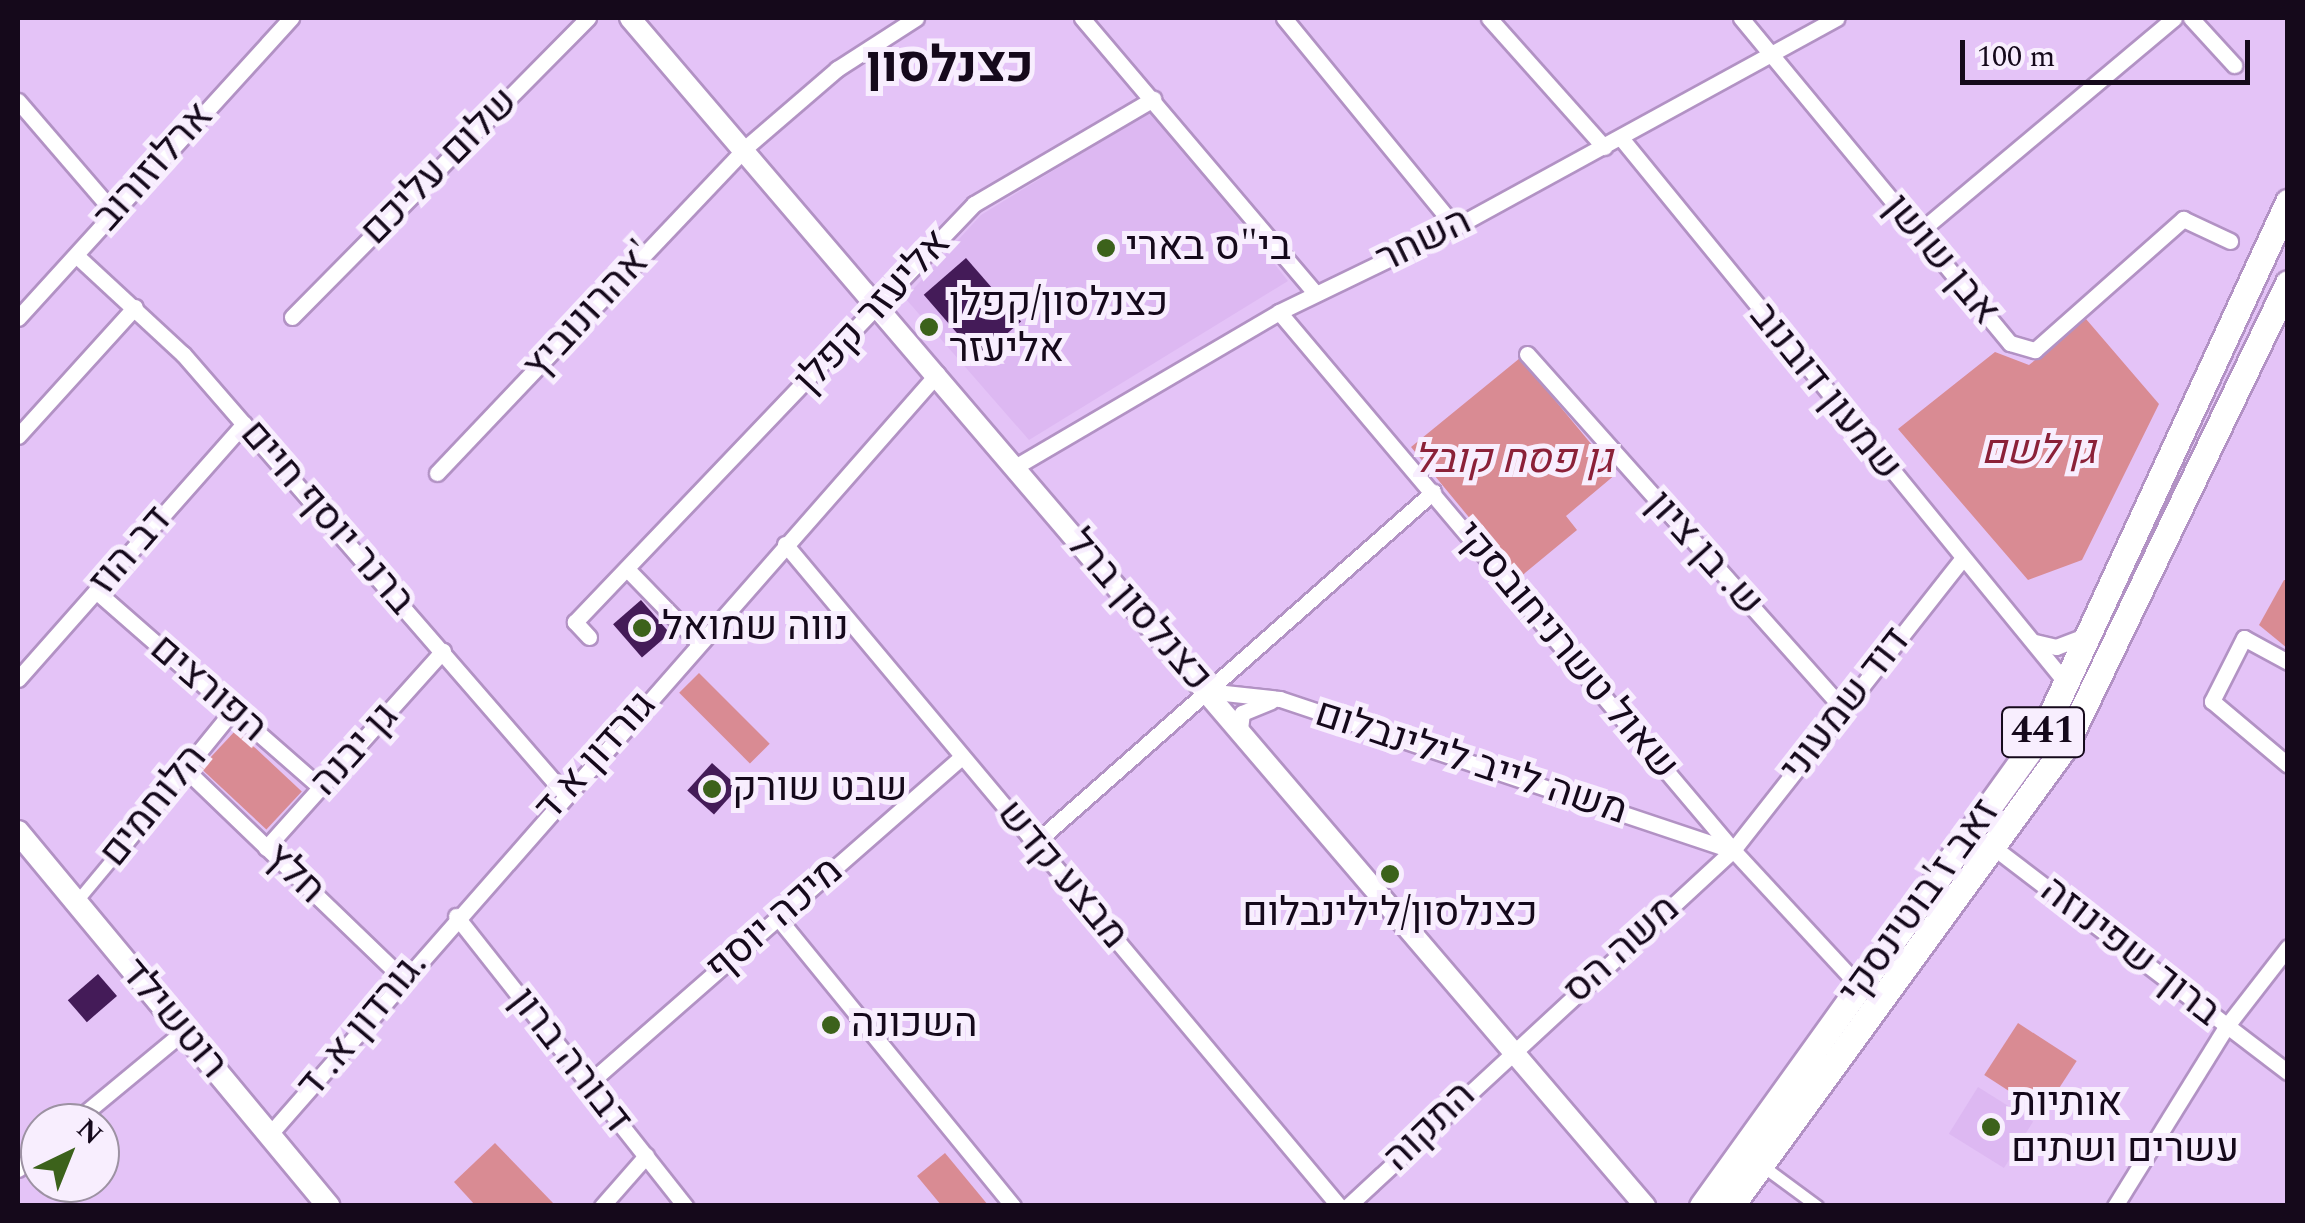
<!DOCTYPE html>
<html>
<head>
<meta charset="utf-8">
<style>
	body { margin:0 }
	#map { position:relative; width:2305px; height:1223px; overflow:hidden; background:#e4c3f7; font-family:Spectral,Heebo,serif }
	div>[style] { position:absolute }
	.built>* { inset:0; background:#ddb8f2; transform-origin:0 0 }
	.green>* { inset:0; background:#d98b93; transform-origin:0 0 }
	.building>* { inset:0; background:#441b58; transform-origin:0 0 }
	.roads { filter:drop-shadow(2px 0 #b292c4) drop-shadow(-2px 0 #b292c4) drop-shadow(0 2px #b292c4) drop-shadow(0 -2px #b292c4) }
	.pedestrian>* { height:11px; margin:-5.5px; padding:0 5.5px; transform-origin:5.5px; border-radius:5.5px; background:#fff }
	.minor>* { height:15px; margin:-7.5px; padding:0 7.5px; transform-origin:7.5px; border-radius:7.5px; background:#fff }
	.tertiary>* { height:20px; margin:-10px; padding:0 10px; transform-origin:10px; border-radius:10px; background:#fff }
	.secondary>* { height:22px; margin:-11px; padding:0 11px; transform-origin:11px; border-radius:11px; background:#fff }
	.primary>* { height:25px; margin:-12.5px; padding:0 12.5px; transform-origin:12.5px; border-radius:12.5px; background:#fff }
	.dots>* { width:28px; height:28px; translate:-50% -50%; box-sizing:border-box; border:5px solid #f8eefe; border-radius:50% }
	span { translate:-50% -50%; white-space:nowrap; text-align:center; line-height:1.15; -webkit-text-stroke:10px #f8eefe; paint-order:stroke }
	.shield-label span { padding:2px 8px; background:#f8eefe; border:2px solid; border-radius:8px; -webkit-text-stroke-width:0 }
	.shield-label { font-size:38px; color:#15091b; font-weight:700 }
	.street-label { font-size:40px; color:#15091b }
	.poi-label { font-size:40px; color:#15091b }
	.left { translate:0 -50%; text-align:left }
	.park-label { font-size:40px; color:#8b2138; font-style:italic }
	.district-label { font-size:50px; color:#15091b; font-weight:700 }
	.frame { position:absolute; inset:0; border:20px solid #15091b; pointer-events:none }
	.north { position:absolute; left:20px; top:1103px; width:100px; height:100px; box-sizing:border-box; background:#f8eefe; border:2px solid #9d92a3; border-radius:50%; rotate:43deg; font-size:28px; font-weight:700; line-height:40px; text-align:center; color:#15091b }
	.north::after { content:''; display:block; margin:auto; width:35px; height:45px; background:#3c621b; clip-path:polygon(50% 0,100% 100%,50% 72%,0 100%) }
	.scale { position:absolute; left:1960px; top:40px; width:290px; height:45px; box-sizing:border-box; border:5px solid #15091b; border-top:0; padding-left:12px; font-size:30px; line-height:35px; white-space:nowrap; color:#15091b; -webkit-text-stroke:8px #f8eefe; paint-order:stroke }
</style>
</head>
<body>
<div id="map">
	<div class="built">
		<div style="clip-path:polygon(1152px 110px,1288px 281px,1029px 440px,905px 298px,981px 215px)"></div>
		<div style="left:1978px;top:1087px;width:65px;height:55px;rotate:32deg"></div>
	</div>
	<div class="green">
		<div style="clip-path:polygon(2086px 319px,2159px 404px,2082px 560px,2028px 580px,1898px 429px,1995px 352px,2029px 365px)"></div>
		<div style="clip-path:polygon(1520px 358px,1616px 474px,1566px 516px,1577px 530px,1519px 578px,1411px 447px)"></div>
		<div style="clip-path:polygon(2284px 580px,2288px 580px,2287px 648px,2259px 625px)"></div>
		<div style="left:699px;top:673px;width:100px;height:28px;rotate:45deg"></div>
		<div style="left:236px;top:730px;width:90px;height:52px;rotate:43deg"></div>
		<div style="left:2018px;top:1023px;width:70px;height:62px;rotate:33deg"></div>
		<div style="clip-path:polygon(495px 1143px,555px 1205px,475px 1205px,454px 1182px)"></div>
		<div style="clip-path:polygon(945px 1153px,988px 1205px,941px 1205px,917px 1176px)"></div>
	</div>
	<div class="building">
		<div style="left:966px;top:258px;width:84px;height:56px;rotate:49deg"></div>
		<div style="left:641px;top:600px;width:44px;height:37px;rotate:49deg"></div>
		<div style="left:712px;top:763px;width:36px;height:37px;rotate:42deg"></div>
		<div style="left:98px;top:974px;width:29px;height:40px;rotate:49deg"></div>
	</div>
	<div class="roads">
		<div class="pedestrian">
			<div style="left:76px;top:902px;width:62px;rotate:-50.2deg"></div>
			<div style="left:1760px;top:1164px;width:71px;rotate:36.4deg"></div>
		</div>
		<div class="minor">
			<div style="left:1082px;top:18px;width:360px;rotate:49.7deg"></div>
			<div style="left:1284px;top:18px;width:270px;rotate:50.7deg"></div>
			<div style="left:1489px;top:18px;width:173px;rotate:48.3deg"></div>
			<div style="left:1741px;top:18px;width:422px;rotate:50.4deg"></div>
			<div style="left:2010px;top:343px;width:26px;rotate:16deg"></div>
			<div style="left:2035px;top:350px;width:198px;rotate:-41.5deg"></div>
			<div style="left:2183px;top:219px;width:52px;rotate:25.1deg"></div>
			<div style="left:2191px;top:18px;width:64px;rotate:47.5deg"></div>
			<div style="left:18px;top:101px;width:143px;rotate:49.3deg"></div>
			<div style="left:1621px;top:138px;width:705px;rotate:50.76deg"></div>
			<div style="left:1918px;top:233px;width:334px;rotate:-40deg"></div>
			<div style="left:77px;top:256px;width:144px;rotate:42.8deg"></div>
			<div style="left:183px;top:354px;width:581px;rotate:49.05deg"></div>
			<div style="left:1279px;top:312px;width:704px;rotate:49.84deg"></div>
			<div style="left:1733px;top:850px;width:185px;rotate:47.2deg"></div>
			<div style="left:292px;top:317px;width:421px;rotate:-45.3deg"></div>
			<div style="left:18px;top:318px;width:406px;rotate:-47.7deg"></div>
			<div style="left:1527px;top:354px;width:474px;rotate:48.3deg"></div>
			<div style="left:18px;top:436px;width:174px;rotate:-47.8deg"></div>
			<div style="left:1015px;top:467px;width:306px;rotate:-30.4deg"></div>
			<div style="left:1279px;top:312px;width:195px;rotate:-25.8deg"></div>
			<div style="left:1455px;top:227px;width:435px;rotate:-28.7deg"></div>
			<div style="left:437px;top:473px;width:446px;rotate:-46.5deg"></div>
			<div style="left:744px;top:149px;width:123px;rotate:-40.7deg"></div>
			<div style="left:837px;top:69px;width:94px;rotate:-32.8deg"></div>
			<div style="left:785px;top:544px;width:863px;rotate:50.08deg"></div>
			<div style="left:627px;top:569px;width:102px;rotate:45.8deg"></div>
			<div style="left:96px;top:591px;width:299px;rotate:41.2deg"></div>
			<div style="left:589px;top:637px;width:21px;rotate:-133deg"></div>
			<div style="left:575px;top:622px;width:578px;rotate:-46.33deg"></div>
			<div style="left:974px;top:204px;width:208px;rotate:-30.4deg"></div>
			<div style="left:2035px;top:642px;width:22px;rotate:13deg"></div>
			<div style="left:2056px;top:647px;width:33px;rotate:-21deg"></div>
			<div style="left:2288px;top:662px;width:50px;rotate:-151.4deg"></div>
			<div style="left:2244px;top:638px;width:71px;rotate:116.9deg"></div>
			<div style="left:2212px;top:701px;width:99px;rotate:40.1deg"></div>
			<div style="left:18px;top:679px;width:341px;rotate:-48.5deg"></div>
			<div style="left:1206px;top:691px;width:74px;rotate:6.2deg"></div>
			<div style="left:1280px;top:699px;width:473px;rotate:18.5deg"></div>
			<div style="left:1240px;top:729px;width:16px;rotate:-83deg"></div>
			<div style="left:1242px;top:713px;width:31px;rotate:-22deg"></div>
			<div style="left:185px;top:769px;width:303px;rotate:43.9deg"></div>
			<div style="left:1035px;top:843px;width:531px;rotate:-41.41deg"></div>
			<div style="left:1988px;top:843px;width:377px;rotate:37.4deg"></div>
			<div style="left:266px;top:848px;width:265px;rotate:-48.1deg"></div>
			<div style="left:116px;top:854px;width:186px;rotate:-50.9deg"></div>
			<div style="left:456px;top:916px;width:370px;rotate:51.7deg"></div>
			<div style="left:778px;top:918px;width:372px;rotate:50.8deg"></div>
			<div style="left:588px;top:1084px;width:497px;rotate:-41.2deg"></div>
			<div style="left:73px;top:1123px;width:143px;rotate:-39.6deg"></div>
			<div style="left:269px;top:1135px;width:1013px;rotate:-48.72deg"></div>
			<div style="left:18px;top:1169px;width:28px;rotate:-39deg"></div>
			<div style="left:602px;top:1206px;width:67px;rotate:-48.7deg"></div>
			<div style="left:1348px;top:1206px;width:524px;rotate:-42.76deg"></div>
			<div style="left:1733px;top:850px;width:369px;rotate:-51.8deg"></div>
			<div style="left:2115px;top:1206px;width:211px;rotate:-58.2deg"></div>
			<div style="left:2226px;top:1027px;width:101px;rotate:-52.2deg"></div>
		</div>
		<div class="tertiary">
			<div style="left:630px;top:18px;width:1563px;rotate:49.49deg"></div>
		</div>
		<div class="secondary">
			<div style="left:18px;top:832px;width:486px;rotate:50.3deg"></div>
		</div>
		<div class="primary">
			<div style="left:1702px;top:1206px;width:586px;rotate:-54.3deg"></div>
			<div style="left:2044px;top:730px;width:582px;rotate:-65.2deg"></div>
			<div style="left:1731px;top:1206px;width:566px;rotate:-53.98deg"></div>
			<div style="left:2064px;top:748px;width:516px;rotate:-64.28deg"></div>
		</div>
	</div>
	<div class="dots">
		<div style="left:1106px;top:248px;background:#3c621b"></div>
		<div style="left:929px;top:327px;background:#3c621b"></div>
		<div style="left:642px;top:628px;background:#3c621b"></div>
		<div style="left:712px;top:789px;background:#3c621b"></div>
		<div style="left:1390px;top:874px;background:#3c621b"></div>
		<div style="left:831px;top:1025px;background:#3c621b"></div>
		<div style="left:1991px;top:1127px;background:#3c621b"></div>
	</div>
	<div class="shield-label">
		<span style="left:2043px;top:732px">441</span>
	</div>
	<div class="street-label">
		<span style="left:154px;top:167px;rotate:-48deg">ארלוזורוב</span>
		<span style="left:440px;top:167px;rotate:-45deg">שלום עליכם</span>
		<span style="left:1424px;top:241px;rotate:-26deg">השחר</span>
		<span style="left:1941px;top:260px;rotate:50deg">אבן שושן</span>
		<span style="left:590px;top:311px;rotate:-47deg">אהרונוביץ'</span>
		<span style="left:873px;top:312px;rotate:-47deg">אליעזר קפלן</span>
		<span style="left:1825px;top:392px;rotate:51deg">שמעון דובנוב</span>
		<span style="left:327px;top:518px;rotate:49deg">ברנר יוסף חיים</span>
		<span style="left:131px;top:551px;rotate:-49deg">דב הוז</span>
		<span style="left:1704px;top:554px;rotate:48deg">ש. בן ציון</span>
		<span style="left:1138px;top:611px;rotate:49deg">כצנלסון ברל</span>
		<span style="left:1566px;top:651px;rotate:50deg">שאול טשרניחובסקי</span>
		<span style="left:208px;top:689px;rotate:41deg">הפורצים</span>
		<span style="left:1846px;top:705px;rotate:-52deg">דוד שמעוני</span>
		<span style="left:355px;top:750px;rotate:-48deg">גן יבנה</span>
		<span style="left:596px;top:757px;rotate:-48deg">גורדון א ד</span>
		<span style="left:1471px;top:763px;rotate:18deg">משה לייב לילינבלום</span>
		<span style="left:154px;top:806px;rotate:-51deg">הלוחמים</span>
		<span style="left:294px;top:874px;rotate:44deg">חלץ</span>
		<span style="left:1062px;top:875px;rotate:50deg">מבצע קדש</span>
		<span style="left:1920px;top:902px;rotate:-54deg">זאב ז'בוטינסקי</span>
		<span style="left:775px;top:920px;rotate:-41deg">מיכה יוסף</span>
		<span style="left:1622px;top:950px;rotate:-42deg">משה הס</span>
		<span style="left:2130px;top:952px;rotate:38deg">ברוך שפינוזה</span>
		<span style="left:173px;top:1019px;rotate:50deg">רוטשילד</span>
		<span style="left:363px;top:1025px;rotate:-50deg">גורדון א. ד.</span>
		<span style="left:570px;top:1061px;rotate:52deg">דבורה ברון</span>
		<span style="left:1430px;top:1127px;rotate:-44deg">התקוה</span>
	</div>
	<div class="poi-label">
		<span class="left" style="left:1126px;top:248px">בי"ס בארי</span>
		<span class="left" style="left:949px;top:327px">כצנלסון/קפלן<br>אליעזר</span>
		<span class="left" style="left:662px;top:628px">נווה שמואל</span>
		<span class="left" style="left:732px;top:789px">שבט שורק</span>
		<span style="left:1390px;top:914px">כצנלסון/לילינבלום</span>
		<span class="left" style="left:851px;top:1025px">השכונה</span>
		<span class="left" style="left:2011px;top:1127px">אותיות<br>עשרים ושתים</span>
	</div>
	<div class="park-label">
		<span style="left:2038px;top:452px">גן לשם</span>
		<span style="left:1513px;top:461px">גן פסח קובל</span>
	</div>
	<div class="district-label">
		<span style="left:950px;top:67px">כצנלסון</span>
	</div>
	<div class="frame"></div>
	<div class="north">N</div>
	<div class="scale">100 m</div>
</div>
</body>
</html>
